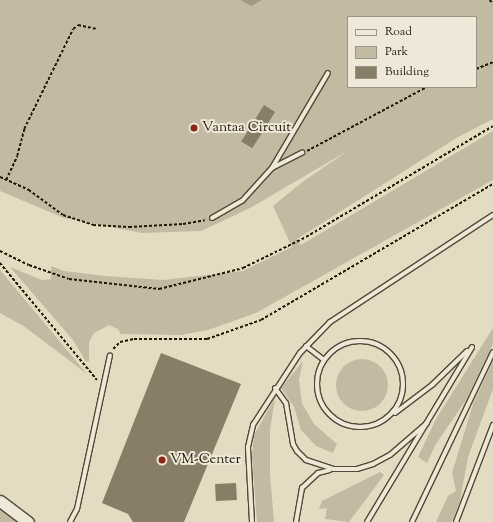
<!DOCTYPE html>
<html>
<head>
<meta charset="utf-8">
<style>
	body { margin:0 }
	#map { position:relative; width:493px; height:522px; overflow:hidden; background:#e3dcc3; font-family:"Sorts Mill Goudy",serif }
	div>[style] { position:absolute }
	.green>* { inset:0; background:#c3baa3 }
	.round { border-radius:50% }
	.water>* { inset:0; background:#a29982 }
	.building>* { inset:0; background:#887d67; transform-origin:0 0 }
	.path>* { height:1.5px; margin-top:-0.75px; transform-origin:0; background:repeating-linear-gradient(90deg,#251604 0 3px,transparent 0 5px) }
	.roads { filter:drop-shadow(1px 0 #544834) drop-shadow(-1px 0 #544834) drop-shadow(0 1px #544834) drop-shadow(0 -1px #544834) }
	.lane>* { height:4px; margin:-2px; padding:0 2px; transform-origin:2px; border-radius:2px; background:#ede8d8 }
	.lane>.ring { margin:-2px; padding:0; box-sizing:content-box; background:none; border:4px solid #ede8d8; border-radius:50% }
	.secondary>* { height:11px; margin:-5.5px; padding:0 5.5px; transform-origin:5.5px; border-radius:5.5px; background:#ede8d8 }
	.dots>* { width:11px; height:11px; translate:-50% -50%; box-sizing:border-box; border:2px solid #ede8d8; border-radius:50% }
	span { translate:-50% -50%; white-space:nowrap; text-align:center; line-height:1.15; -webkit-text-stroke:4px #ede8d8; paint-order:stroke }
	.poi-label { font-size:14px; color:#251604 }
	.left { translate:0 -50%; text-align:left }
	.legend { position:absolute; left:347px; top:16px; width:130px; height:72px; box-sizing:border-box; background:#ede8d8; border:1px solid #9d9483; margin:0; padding:5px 7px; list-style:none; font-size:12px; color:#251604 }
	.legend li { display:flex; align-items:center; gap:8px; height:20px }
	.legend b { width:20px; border:1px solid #9d9483 }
</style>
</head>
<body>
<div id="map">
	<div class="green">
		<div style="clip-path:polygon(evenodd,0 0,493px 0,493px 119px,458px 137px,297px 239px,301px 245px,493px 131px,493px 180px,256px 313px,208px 330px,181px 335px,121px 334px,118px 329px,109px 325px,94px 333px,89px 342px,89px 361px,86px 362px,73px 340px,10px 267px,42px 280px,51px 279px,51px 266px,64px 271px,105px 276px,163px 280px,243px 271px,292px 247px,273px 206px,301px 183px,349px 150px,250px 208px,201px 231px,142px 233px,64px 218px,0 191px,0 0,348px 17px,476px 17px,476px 87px,348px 87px,348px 17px)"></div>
		<div style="clip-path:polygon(0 270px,87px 374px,25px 327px,0 313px)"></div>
		<div style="clip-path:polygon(493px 328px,493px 344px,466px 400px,436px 444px,427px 463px,418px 457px,436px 419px)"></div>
		<div class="round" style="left:336px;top:359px;width:52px;height:52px"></div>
		<div style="clip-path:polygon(303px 361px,299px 380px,302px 403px,314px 424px,337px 444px,333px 453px,316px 446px,301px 430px,294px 407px,281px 388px)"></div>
		<div style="clip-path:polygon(493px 361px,493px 389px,468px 457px,460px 501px,452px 522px,436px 522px,448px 496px,456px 491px,452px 473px,473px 404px)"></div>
		<div style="clip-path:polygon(275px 398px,270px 430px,270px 474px,274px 522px,257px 522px,252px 456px,254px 435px)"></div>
		<div style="clip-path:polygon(380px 472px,384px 475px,349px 522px,325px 519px,327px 508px,319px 509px,322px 501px)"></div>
		<div style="clip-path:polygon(0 508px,19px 522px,0 522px)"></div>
	</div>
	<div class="water">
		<div style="clip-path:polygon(241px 0,262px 0,251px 6px)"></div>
	</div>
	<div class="building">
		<div style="left:264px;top:105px;width:13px;height:43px;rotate:32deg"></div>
		<div style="clip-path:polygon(161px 353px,241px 384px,184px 522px,133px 522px,128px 514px,102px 503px)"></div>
		<div style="left:236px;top:483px;width:17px;height:21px;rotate:87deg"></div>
	</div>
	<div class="path">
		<div style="left:490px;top:0;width:5px;rotate:53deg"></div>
		<div style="left:476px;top:69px;width:18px;rotate:-22deg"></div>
		<div style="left:307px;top:151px;width:136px;rotate:-28.1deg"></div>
		<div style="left:0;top:177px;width:32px;rotate:24deg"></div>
		<div style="left:29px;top:190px;width:42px;rotate:36.3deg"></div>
		<div style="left:63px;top:215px;width:32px;rotate:18deg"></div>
		<div style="left:93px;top:225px;width:36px;rotate:3deg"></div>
		<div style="left:129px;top:227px;width:54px;rotate:-3.2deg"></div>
		<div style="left:183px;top:224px;width:22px;rotate:-10deg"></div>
		<div style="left:6px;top:180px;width:26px;rotate:-65deg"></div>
		<div style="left:17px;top:156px;width:28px;rotate:-75deg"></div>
		<div style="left:24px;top:129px;width:111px;rotate:-63.9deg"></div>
		<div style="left:73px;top:29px;width:6px;rotate:-39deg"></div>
		<div style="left:78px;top:25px;width:19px;rotate:12deg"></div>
		<div style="left:0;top:251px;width:32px;rotate:26deg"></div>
		<div style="left:29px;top:265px;width:42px;rotate:19.3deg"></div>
		<div style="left:69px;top:279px;width:91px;rotate:6.3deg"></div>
		<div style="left:159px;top:289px;width:87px;rotate:-14deg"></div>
		<div style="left:243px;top:268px;width:70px;rotate:-26.2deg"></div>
		<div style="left:306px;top:237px;width:217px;rotate:-30.7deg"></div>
		<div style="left:0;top:263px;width:152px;rotate:50.3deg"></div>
		<div style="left:113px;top:349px;width:10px;rotate:-45deg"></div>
		<div style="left:120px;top:342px;width:14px;rotate:-12deg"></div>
		<div style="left:134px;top:339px;width:73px"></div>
		<div style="left:207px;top:339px;width:57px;rotate:-19.4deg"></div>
		<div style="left:261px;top:320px;width:269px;rotate:-30.4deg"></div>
	</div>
	<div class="roads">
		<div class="lane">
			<div style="left:272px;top:168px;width:34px;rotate:-27deg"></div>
			<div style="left:212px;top:218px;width:34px;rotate:-30deg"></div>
			<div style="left:242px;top:201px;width:45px;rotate:-47.7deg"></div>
			<div style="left:272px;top:168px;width:110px;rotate:-59.5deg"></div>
			<div class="ring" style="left:317px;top:341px;width:82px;height:82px"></div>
			<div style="left:306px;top:346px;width:23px;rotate:38deg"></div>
			<div style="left:275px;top:388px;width:19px;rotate:54deg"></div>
			<div style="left:286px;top:403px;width:42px;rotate:80.3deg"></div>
			<div style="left:293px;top:444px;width:8px;rotate:60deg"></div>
			<div style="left:297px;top:451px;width:13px;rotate:45deg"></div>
			<div style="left:306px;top:460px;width:28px;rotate:18deg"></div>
			<div style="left:333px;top:469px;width:24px"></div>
			<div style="left:357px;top:469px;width:17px;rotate:-17deg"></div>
			<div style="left:373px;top:464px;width:19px;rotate:-28deg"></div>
			<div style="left:390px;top:455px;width:49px;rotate:-40.9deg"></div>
			<div style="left:395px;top:413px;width:46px;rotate:-37.1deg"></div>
			<div style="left:432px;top:385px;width:49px;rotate:-44.2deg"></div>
			<div style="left:70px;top:522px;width:15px;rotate:-62deg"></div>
			<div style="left:77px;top:509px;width:157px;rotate:-77.9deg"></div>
			<div style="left:252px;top:522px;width:75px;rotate:-93.1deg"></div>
			<div style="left:248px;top:447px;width:23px;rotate:-77deg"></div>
			<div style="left:253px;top:425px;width:86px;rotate:-56.9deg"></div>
			<div style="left:300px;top:353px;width:43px;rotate:-45.9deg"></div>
			<div style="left:330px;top:322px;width:195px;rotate:-33.3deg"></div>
			<div style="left:296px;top:522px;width:35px;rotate:-80deg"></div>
			<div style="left:302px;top:488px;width:22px;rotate:-43deg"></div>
			<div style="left:318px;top:473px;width:12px;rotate:-14deg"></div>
			<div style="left:367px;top:522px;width:204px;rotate:-59deg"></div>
			<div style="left:412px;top:522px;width:188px;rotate:-64.5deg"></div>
			<div style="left:456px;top:522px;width:104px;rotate:-69.1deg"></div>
		</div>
		<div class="secondary">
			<div style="left:0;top:501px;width:35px;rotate:37deg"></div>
		</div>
	</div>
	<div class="dots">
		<div style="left:194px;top:128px;background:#8f2418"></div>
		<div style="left:162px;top:460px;background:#8f2418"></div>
	</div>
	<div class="poi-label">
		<span class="left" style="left:202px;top:128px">Vantaa Circuit</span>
		<span class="left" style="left:170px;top:460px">VM-Center</span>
	</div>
	<ul class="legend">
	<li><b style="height:5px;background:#ede8d8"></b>Road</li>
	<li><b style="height:11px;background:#c3baa3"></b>Park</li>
	<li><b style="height:11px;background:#887d67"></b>Building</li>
	</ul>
</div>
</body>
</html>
